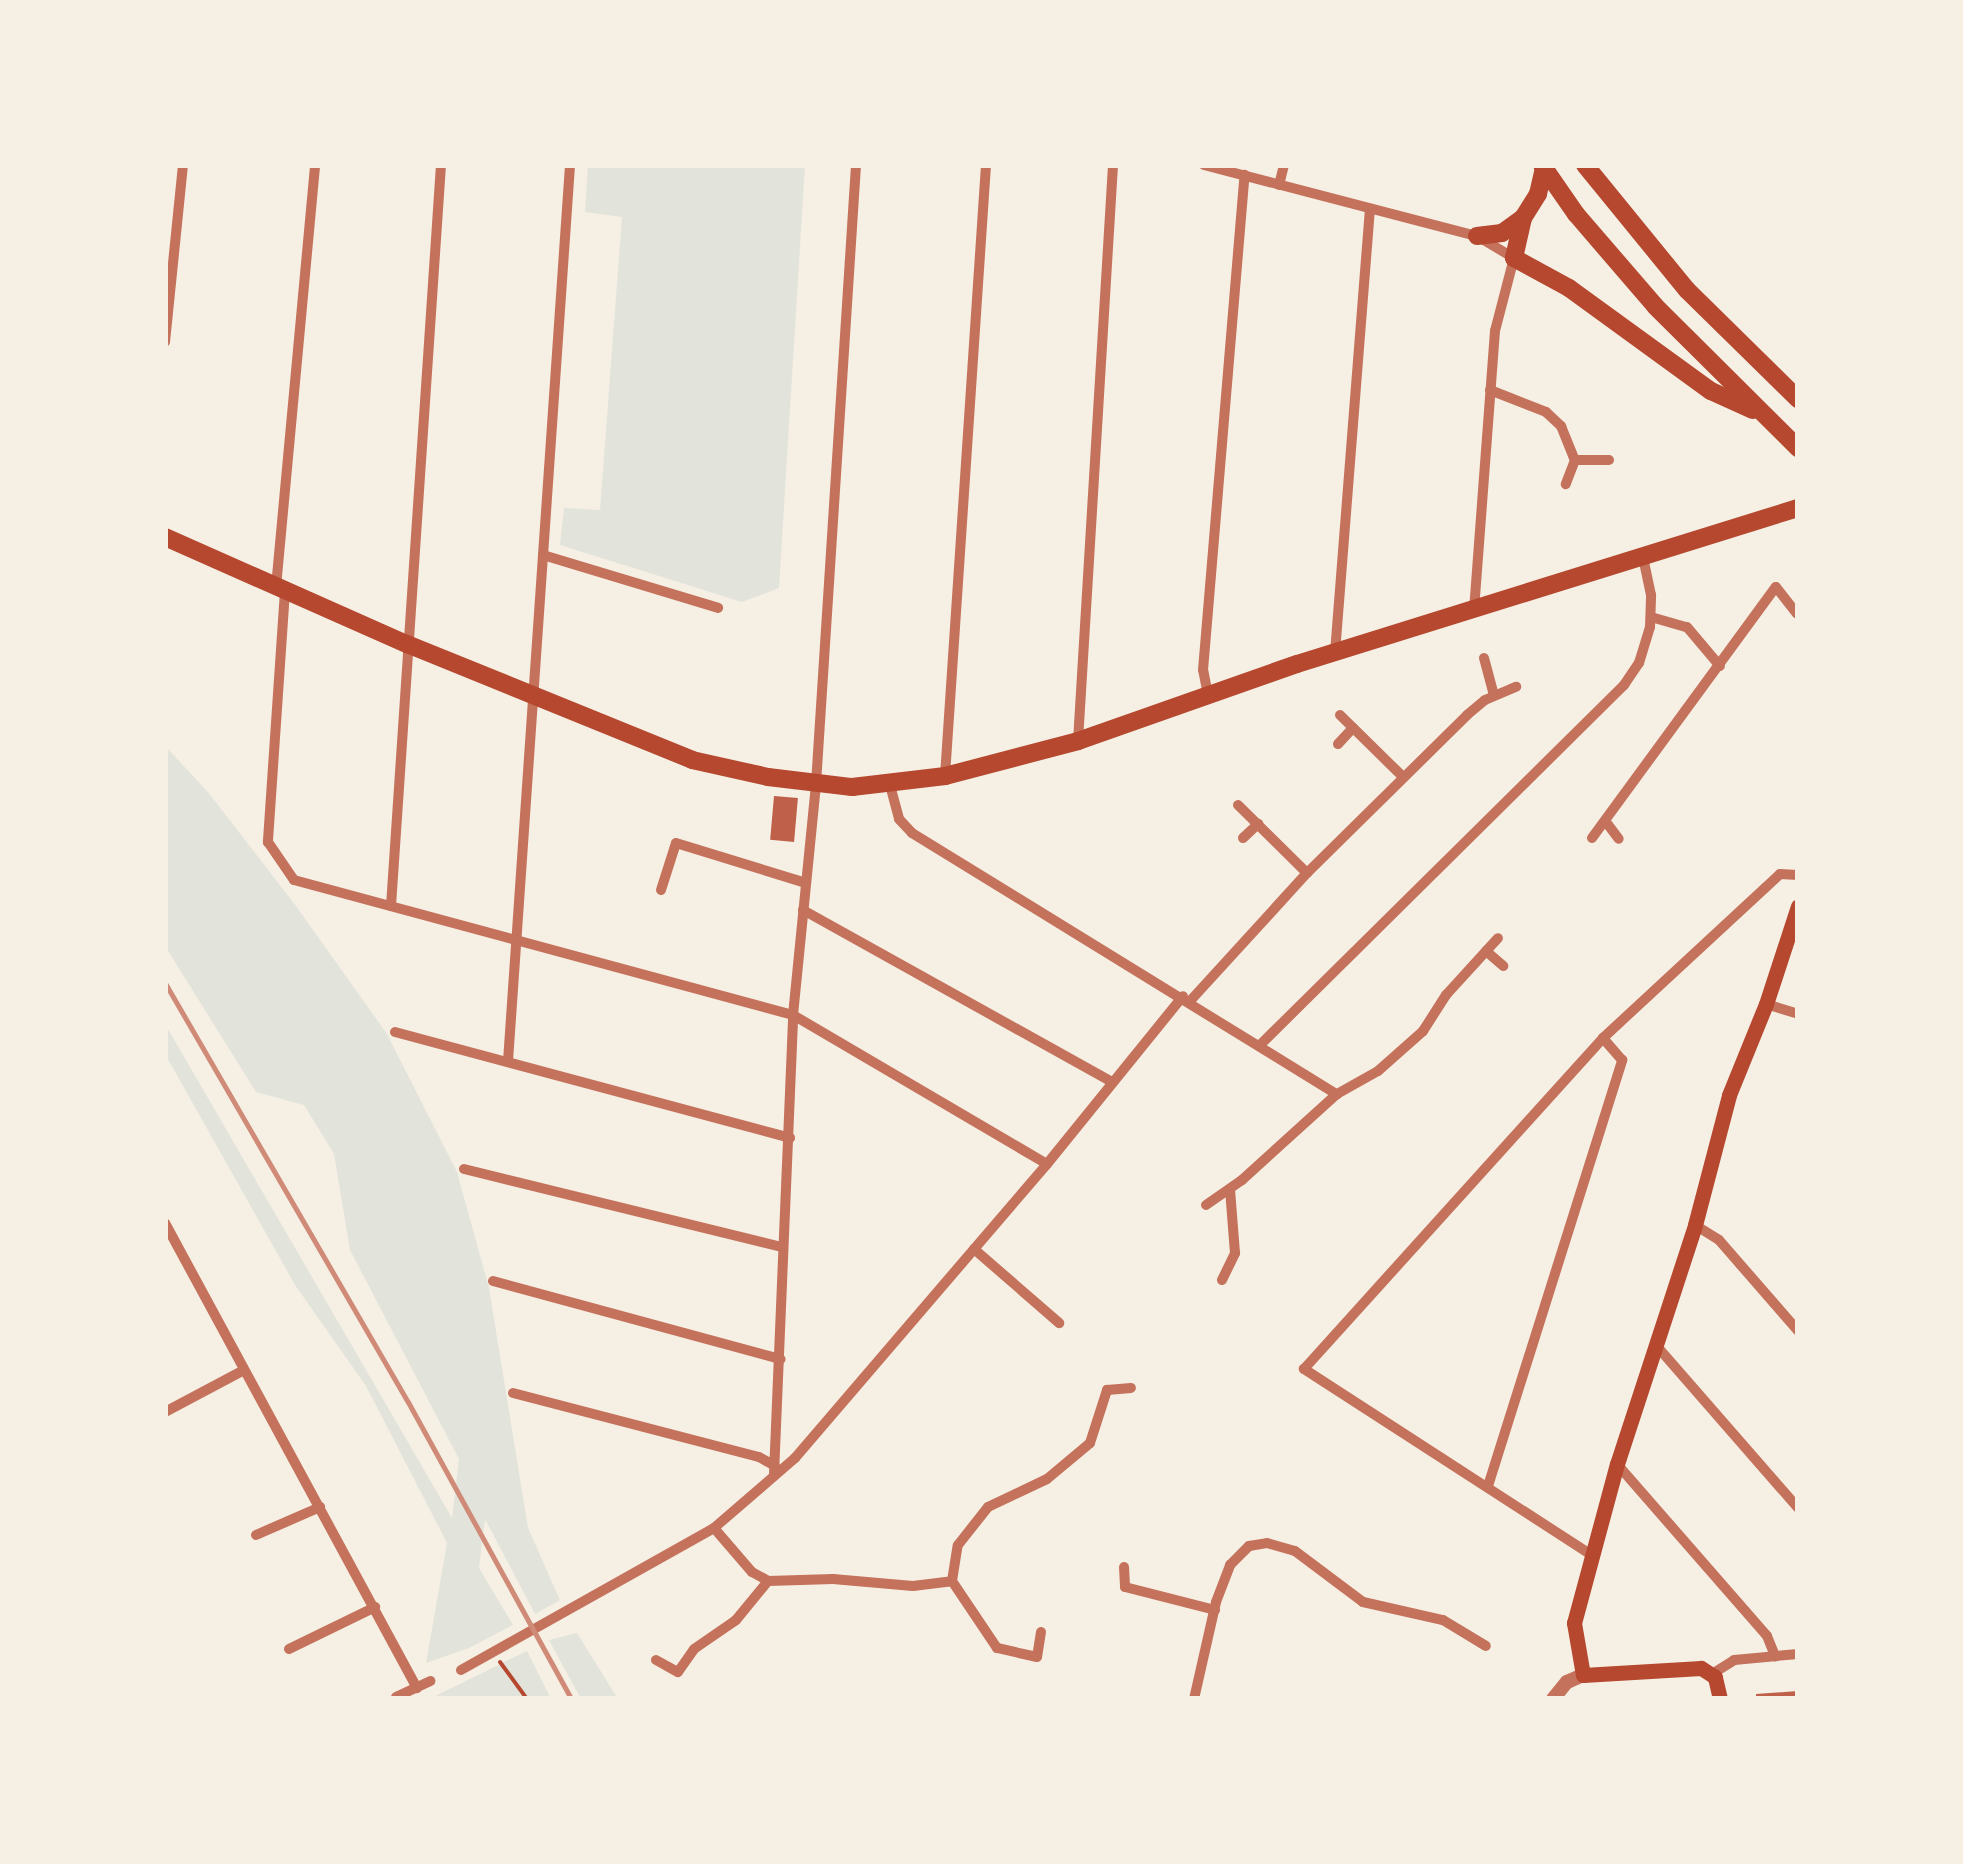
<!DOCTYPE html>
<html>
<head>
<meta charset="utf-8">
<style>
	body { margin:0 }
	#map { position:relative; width:1963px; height:1864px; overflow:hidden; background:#f6efe4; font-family:Mulish,sans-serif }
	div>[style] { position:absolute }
	.green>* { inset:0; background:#e2e4dc }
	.building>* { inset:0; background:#bf614a; transform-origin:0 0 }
	.path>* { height:4px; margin:-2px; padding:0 2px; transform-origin:2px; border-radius:2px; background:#b5482f }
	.minor>* { height:10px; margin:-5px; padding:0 5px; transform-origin:5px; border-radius:5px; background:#c5725c }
	.tertiary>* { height:14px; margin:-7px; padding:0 7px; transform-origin:7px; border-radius:7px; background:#c5725c }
	.secondary>* { height:15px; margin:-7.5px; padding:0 7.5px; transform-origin:7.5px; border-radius:7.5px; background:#b5482f }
	.primary>* { height:18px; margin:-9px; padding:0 9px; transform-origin:9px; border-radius:9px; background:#b5482f }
	.trunk>* { height:18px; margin:-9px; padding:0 9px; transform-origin:9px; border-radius:9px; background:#b5482f }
	.rail>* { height:5px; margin:-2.5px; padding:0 2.5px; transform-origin:2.5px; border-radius:2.5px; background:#cf8b77 }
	span { translate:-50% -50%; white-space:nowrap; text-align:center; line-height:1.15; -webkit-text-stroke:9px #f6efe4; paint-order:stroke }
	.frame { position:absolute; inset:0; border:168px solid #f6efe4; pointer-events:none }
</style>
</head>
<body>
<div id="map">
	<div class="green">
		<div style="clip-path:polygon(588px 165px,805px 165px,779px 588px,742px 602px,560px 545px,564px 508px,600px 510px,622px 217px,585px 212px)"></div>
		<div style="clip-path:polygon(165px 746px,208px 792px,296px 906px,387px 1034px,457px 1172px,489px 1288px,528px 1528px,560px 1600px,535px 1614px,485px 1519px,479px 1568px,513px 1625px,469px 1648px,426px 1663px,447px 1543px,366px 1386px,295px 1285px,165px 1054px,165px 1024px,452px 1518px,459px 1459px,350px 1250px,334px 1154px,304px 1105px,256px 1092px,165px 946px)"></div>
		<div style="clip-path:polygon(577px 1633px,618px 1699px,581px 1699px,549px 1640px)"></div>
		<div style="clip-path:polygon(527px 1651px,551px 1699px,429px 1699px)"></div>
	</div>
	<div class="building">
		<div style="left:774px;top:796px;width:24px;height:44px;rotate:5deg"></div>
		<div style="clip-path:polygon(1798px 1691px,1798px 1699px,1756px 1699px,1756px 1694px)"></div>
	</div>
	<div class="path">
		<div style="left:500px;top:1662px;width:46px;rotate:53.9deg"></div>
	</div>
	<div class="minor">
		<div style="left:1204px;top:165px;width:282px;rotate:14.6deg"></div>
		<div style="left:1477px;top:236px;width:43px;rotate:30.7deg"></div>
		<div style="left:1514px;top:258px;width:75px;rotate:104.6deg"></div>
		<div style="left:1495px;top:331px;width:280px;rotate:94.3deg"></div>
		<div style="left:1279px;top:185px;width:21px;rotate:-76deg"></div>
		<div style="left:165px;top:342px;width:178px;rotate:-84.2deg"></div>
		<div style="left:1490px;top:390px;width:60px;rotate:21.4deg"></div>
		<div style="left:1546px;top:412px;width:21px;rotate:43deg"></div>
		<div style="left:1561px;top:426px;width:37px;rotate:68deg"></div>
		<div style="left:1575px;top:460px;width:26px;rotate:111deg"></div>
		<div style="left:1575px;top:460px;width:34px"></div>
		<div style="left:543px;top:555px;width:183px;rotate:16.8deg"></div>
		<div style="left:276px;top:587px;width:424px;rotate:-84.7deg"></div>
		<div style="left:285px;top:591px;width:252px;rotate:93.9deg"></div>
		<div style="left:268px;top:842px;width:46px;rotate:55.6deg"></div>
		<div style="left:294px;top:880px;width:517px;rotate:15.14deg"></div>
		<div style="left:793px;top:1015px;width:294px;rotate:30.4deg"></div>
		<div style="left:1651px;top:617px;width:37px;rotate:16deg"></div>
		<div style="left:1687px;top:627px;width:51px;rotate:49.8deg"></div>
		<div style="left:1335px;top:653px;width:445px;rotate:-85.5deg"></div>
		<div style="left:1484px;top:658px;width:38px;rotate:75deg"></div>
		<div style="left:1208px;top:695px;width:25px;rotate:-101deg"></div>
		<div style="left:1203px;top:670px;width:497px;rotate:-85.2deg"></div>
		<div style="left:1340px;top:715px;width:88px;rotate:44.5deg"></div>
		<div style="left:1078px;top:741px;width:577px;rotate:-86.52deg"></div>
		<div style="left:1338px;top:744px;width:22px;rotate:-47deg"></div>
		<div style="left:945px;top:776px;width:612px;rotate:-86.16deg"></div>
		<div style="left:890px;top:785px;width:35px;rotate:75deg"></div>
		<div style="left:899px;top:819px;width:19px;rotate:47deg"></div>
		<div style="left:912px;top:833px;width:499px;rotate:31.6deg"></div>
		<div style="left:1238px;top:805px;width:97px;rotate:44.6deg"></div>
		<div style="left:1606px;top:822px;width:21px;rotate:53deg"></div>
		<div style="left:1243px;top:838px;width:21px;rotate:-43deg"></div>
		<div style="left:1592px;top:838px;width:311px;rotate:-53.8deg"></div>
		<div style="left:1776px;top:587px;width:34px;rotate:52deg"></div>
		<div style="left:661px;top:890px;width:49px;rotate:-72.3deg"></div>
		<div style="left:676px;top:843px;width:133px;rotate:17.1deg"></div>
		<div style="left:391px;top:906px;width:743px;rotate:-86.14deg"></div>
		<div style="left:803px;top:910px;width:354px;rotate:29.1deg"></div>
		<div style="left:1486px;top:951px;width:23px;rotate:41deg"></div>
		<div style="left:1191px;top:1000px;width:172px;rotate:-47.6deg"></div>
		<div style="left:1307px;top:873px;width:225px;rotate:-44.6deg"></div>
		<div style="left:1467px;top:715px;width:23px;rotate:-40deg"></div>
		<div style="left:1485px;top:700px;width:34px;rotate:-23deg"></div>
		<div style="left:1766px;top:1004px;width:34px;rotate:17deg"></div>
		<div style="left:395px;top:1032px;width:409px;rotate:15deg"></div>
		<div style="left:1260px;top:1045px;width:512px;rotate:-44.68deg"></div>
		<div style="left:1624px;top:685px;width:27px;rotate:-56deg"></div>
		<div style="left:1639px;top:663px;width:38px;rotate:-73deg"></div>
		<div style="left:1650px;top:627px;width:32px;rotate:-88deg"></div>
		<div style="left:1651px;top:595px;width:38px;rotate:-102deg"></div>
		<div style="left:508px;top:1061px;width:898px;rotate:-86.04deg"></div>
		<div style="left:464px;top:1169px;width:326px;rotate:13.8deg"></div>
		<div style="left:1206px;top:1205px;width:44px;rotate:-34.8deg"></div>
		<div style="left:1242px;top:1180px;width:128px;rotate:-42.2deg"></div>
		<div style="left:1337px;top:1094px;width:47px;rotate:-29.3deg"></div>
		<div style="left:1378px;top:1071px;width:60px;rotate:-41.6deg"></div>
		<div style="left:1423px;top:1031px;width:43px;rotate:-57.4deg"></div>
		<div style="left:1446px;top:995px;width:77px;rotate:-47.6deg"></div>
		<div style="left:165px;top:1223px;width:529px;rotate:61.55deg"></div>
		<div style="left:1695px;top:1225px;width:28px;rotate:32deg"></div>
		<div style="left:1719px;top:1240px;width:121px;rotate:49deg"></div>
		<div style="left:974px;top:1249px;width:113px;rotate:41deg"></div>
		<div style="left:1222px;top:1280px;width:30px;rotate:-64deg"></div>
		<div style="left:1235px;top:1253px;width:63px;rotate:-94.5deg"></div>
		<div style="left:493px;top:1281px;width:298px;rotate:15.2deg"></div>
		<div style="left:1655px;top:1344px;width:218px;rotate:48.9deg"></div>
		<div style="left:513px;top:1393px;width:254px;rotate:14.6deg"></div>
		<div style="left:759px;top:1457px;width:18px;rotate:29deg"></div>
		<div style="left:165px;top:1412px;width:89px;rotate:-28deg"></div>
		<div style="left:1617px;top:1464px;width:228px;rotate:48.9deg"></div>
		<div style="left:1767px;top:1636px;width:22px;rotate:68deg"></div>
		<div style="left:774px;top:1474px;width:459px;rotate:-87.6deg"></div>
		<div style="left:793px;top:1015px;width:232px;rotate:-84.3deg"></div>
		<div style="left:816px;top:784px;width:620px;rotate:-86.3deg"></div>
		<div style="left:1488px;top:1486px;width:447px;rotate:-72.5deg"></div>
		<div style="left:1622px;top:1060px;width:29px;rotate:-131deg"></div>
		<div style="left:714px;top:1528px;width:58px;rotate:49.2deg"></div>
		<div style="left:752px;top:1572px;width:18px;rotate:29deg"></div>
		<div style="left:768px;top:1581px;width:65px;rotate:-1.8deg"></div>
		<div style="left:833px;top:1579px;width:80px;rotate:5deg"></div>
		<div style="left:913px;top:1586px;width:39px;rotate:-7deg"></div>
		<div style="left:256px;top:1535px;width:70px;rotate:-23.6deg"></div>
		<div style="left:1590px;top:1554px;width:341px;rotate:-147.1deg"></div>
		<div style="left:1304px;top:1369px;width:446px;rotate:-47.9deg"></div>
		<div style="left:1603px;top:1038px;width:241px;rotate:-42.8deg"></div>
		<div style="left:1780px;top:874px;width:18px;rotate:3deg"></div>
		<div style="left:1124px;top:1567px;width:20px;rotate:87deg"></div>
		<div style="left:1125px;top:1587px;width:93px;rotate:14.3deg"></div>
		<div style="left:1041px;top:1632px;width:25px;rotate:99deg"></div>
		<div style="left:1037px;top:1657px;width:41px;rotate:-167.3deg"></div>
		<div style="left:997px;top:1648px;width:81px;rotate:-123.9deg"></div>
		<div style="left:952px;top:1581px;width:36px;rotate:-81deg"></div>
		<div style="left:958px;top:1545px;width:48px;rotate:-51.7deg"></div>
		<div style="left:988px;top:1507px;width:65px;rotate:-25.4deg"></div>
		<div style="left:1047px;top:1479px;width:56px;rotate:-39.9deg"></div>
		<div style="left:1090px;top:1443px;width:56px;rotate:-72.2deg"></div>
		<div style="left:1107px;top:1390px;width:24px;rotate:-5deg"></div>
		<div style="left:289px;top:1649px;width:96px;rotate:-26deg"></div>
		<div style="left:656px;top:1660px;width:25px;rotate:29deg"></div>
		<div style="left:678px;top:1672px;width:28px;rotate:-55deg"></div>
		<div style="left:694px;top:1649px;width:51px;rotate:-34.6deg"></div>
		<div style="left:736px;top:1620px;width:50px;rotate:-50.6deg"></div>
		<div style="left:461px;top:1670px;width:290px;rotate:-29.3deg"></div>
		<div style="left:714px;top:1528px;width:107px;rotate:-40.8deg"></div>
		<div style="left:795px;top:1458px;width:387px;rotate:-49.4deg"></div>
		<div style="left:1047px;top:1164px;width:216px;rotate:-51deg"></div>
		<div style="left:1712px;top:1674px;width:26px;rotate:-32deg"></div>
		<div style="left:1734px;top:1660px;width:64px;rotate:-5.4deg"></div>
		<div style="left:396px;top:1697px;width:38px;rotate:-25deg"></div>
		<div style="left:1194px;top:1699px;width:99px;rotate:-77.2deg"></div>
		<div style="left:1216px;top:1602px;width:40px;rotate:-69deg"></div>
		<div style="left:1230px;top:1565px;width:27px;rotate:-45deg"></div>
		<div style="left:1249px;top:1546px;width:18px;rotate:-9deg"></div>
		<div style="left:1267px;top:1543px;width:29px;rotate:16deg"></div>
		<div style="left:1295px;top:1551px;width:85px;rotate:36.9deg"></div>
		<div style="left:1363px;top:1602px;width:82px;rotate:12.7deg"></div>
		<div style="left:1443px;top:1620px;width:50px;rotate:31.2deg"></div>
	</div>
	<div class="tertiary">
		<div style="left:1553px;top:1699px;width:22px;rotate:-51deg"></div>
		<div style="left:1567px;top:1682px;width:17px;rotate:-24deg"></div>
	</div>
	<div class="secondary">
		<div style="left:1720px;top:1699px;width:23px;rotate:-103deg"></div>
		<div style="left:1715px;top:1677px;width:17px;rotate:-147deg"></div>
		<div style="left:1701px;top:1668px;width:118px;rotate:176.6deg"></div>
		<div style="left:1583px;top:1675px;width:53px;rotate:-99.8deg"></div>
		<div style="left:1574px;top:1623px;width:165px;rotate:-74.9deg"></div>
		<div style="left:1617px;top:1464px;width:251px;rotate:-71.9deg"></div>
		<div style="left:1695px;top:1225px;width:134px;rotate:-75.3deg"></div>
		<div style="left:1729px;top:1095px;width:98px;rotate:-67.9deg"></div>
		<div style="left:1766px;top:1004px;width:103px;rotate:-71.9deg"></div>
	</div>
	<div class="primary">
		<div style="left:165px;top:537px;width:265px;rotate:23.9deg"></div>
		<div style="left:407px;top:644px;width:308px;rotate:22.1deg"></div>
		<div style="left:692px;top:760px;width:78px;rotate:12.6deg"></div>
		<div style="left:768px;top:777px;width:85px;rotate:6.8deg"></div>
		<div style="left:852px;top:787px;width:94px;rotate:-6.7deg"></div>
		<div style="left:945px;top:776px;width:138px;rotate:-14.7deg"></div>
		<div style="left:1078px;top:741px;width:232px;rotate:-19.4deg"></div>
		<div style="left:1297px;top:664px;width:525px;rotate:-17.3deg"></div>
	</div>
	<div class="trunk">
		<div style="left:1542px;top:165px;width:60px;rotate:55.2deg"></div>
		<div style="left:1576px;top:214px;width:121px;rotate:49.3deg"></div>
		<div style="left:1655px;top:306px;width:202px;rotate:44.8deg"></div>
		<div style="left:1585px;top:165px;width:161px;rotate:50.8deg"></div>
		<div style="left:1687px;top:290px;width:156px;rotate:44.5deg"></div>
		<div style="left:1523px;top:218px;width:41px;rotate:102.7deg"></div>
		<div style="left:1514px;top:258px;width:63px;rotate:28.6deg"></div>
		<div style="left:1569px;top:288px;width:175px;rotate:36deg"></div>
		<div style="left:1711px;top:391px;width:46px;rotate:24.3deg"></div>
		<div style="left:1477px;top:236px;width:25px;rotate:-7deg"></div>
		<div style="left:1502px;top:233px;width:26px;rotate:-36deg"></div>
		<div style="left:1523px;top:218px;width:28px;rotate:-58deg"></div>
		<div style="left:1538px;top:194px;width:27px;rotate:-77deg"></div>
	</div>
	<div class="rail">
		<div style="left:165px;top:983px;width:484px;rotate:59.9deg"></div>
		<div style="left:408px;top:1402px;width:339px;rotate:61.2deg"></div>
	</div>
	<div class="frame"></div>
</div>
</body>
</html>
